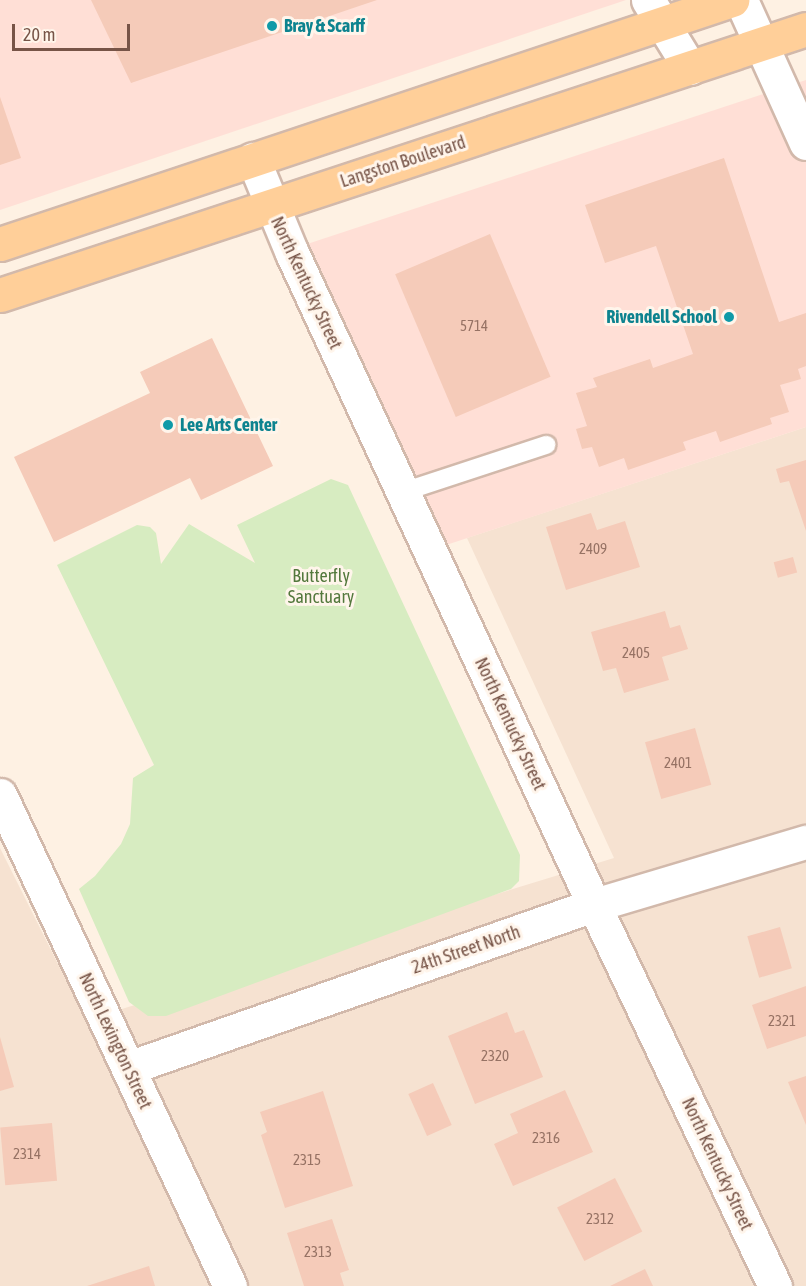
<!DOCTYPE html>
<html>
<head>
<meta charset="utf-8">
<style>
	body { margin:0 }
	#map { position:relative; width:806px; height:1286px; overflow:hidden; background:#fef1e3; font-family:"Asap Condensed",sans-serif }
	div>[style] { position:absolute }
	.residential>* { inset:0; background:#f6e2d1 }
	.commercial>* { inset:0; background:#ffdfd6 }
	.green>* { inset:0; background:#d7ecc1 }
	.building>* { inset:0; background:#f5cbb9; transform-origin:0 0 }
	.roads { filter:drop-shadow(2px 0 #d2b9ab) drop-shadow(-2px 0 #d2b9ab) drop-shadow(0 2px #d2b9ab) drop-shadow(0 -2px #d2b9ab) }
	.service>* { height:18px; margin:-9px; padding:0 9px; transform-origin:9px; border-radius:9px; background:#fff }
	.minor>* { height:33px; margin:-16.5px; padding:0 16.5px; transform-origin:16.5px; border-radius:16.5px; background:#fff }
	.tertiary>* { height:33px; margin:-16.5px; padding:0 16.5px; transform-origin:16.5px; border-radius:16.5px; background:#fff }
	.primary>* { height:33px; margin:-16.5px; padding:0 16.5px; transform-origin:16.5px; border-radius:16.5px; background:#ffcf99 }
	.dots>* { width:16px; height:16px; translate:-50% -50%; box-sizing:border-box; border:3px solid #fff5eb; border-radius:50% }
	span { translate:-50% -50%; white-space:nowrap; text-align:center; line-height:1.15; -webkit-text-stroke:6px #fff5eb; paint-order:stroke }
	.number-label { font-size:15px; color:#967264 }
	.number-label span { -webkit-text-stroke-width:0 }
	.culture-label { font-size:18px; color:#0d838f; font-weight:700 }
	.left { translate:0 -50%; text-align:left }
	.right { translate:-100% -50%; text-align:right }
	.street-label { font-size:18px; color:#775447 }
	.park-label { font-size:18px; color:#53783c }
	.scale { position:absolute; left:12px; top:24px; width:118px; height:27px; box-sizing:border-box; border:3px solid #775447; border-top:0; padding-left:8px; font-size:18px; line-height:21px; white-space:nowrap; color:#775447; -webkit-text-stroke:4px #fff5eb; paint-order:stroke }
</style>
</head>
<body>
<div id="map">
	<div class="residential">
		<div style="clip-path:polygon(806px 427px,806px 1286px,0 1286px,0 848px,86px 1020px,614px 858px,467px 538px)"></div>
	</div>
	<div class="commercial">
		<div style="clip-path:polygon(0 0,626px 0,0 210px)"></div>
		<div style="clip-path:polygon(806px 80px,806px 427px,437px 548px,295px 248px)"></div>
	</div>
	<div class="green">
		<div style="clip-path:polygon(331px 479px,348px 485px,520px 855px,519px 881px,511px 889px,166px 1016px,148px 1016px,129px 1002px,79px 889px,95px 876px,121px 844px,130px 824px,133px 778px,154px 765px,57px 565px,137px 525px,150px 527px,156px 533px,161px 564px,189px 524px,255px 563px,237px 525px)"></div>
	</div>
	<div class="building">
		<div style="clip-path:polygon(91px 0,377px 0,131px 83px)"></div>
		<div style="clip-path:polygon(0 97px,21px 158px,0 165px)"></div>
		<div style="clip-path:polygon(724px 158px,779px 322px,806px 313px,806px 366px,798px 369px,801px 379px,780px 385px,789px 412px,770px 418px,772px 424px,720px 442px,716px 431px,683px 442px,686px 450px,628px 470px,624px 458px,599px 467px,592px 447px,582px 449px,576px 429px,587px 426px,576px 393px,597px 387px,593px 378px,650px 359px,653px 368px,693px 354px,656px 246px,605px 263px,585px 205px)"></div>
		<div style="left:490px;top:234px;width:155px;height:103px;rotate:67deg"></div>
		<div style="clip-path:polygon(212px 338px,273px 466px,201px 500px,190px 478px,54px 542px,14px 457px,150px 393px,140px 372px)"></div>
		<div style="clip-path:polygon(806px 460px,806px 531px,789px 481px,780px 483px,776px 469px)"></div>
		<div style="clip-path:polygon(591px 513px,597px 530px,625px 521px,640px 567px,566px 590px,546px 527px)"></div>
		<div style="left:793px;top:557px;width:16px;height:20px;rotate:75deg"></div>
		<div style="clip-path:polygon(665px 611px,670px 628px,680px 625px,688px 649px,662px 657px,669px 680px,624px 693px,616px 668px,603px 671px,591px 632px)"></div>
		<div style="left:695px;top:728px;width:59px;height:52px;rotate:74deg"></div>
		<div style="left:780px;top:927px;width:43px;height:34px;rotate:74deg"></div>
		<div style="clip-path:polygon(806px 986px,806px 1036px,767px 1049px,752px 1005px)"></div>
		<div style="clip-path:polygon(507px 1012px,515px 1033px,524px 1030px,543px 1077px,475px 1104px,448px 1036px)"></div>
		<div style="clip-path:polygon(0 1037px,14px 1087px,0 1091px)"></div>
		<div style="clip-path:polygon(806px 1076px,806px 1125px,788px 1082px)"></div>
		<div style="left:433px;top:1083px;width:46px;height:27px;rotate:66deg"></div>
		<div style="clip-path:polygon(565px 1090px,593px 1152px,513px 1186px,494px 1144px,518px 1133px,510px 1114px)"></div>
		<div style="clip-path:polygon(323px 1091px,353px 1186px,285px 1208px,261px 1135px,267px 1132px,260px 1112px)"></div>
		<div style="left:52px;top:1123px;width:58px;height:52px;rotate:85deg"></div>
		<div style="left:615px;top:1178px;width:60px;height:65px;rotate:63deg"></div>
		<div style="clip-path:polygon(332px 1219px,349px 1270px,340px 1273px,344px 1286px,304px 1286px,287px 1233px)"></div>
		<div style="clip-path:polygon(149px 1266px,155px 1286px,87px 1286px)"></div>
		<div style="clip-path:polygon(645px 1269px,653px 1286px,610px 1286px)"></div>
	</div>
	<div class="roads">
		<div class="service">
			<div style="left:403px;top:492px;width:151px;rotate:-18.2deg"></div>
		</div>
		<div class="minor">
			<div style="left:648px;top:0;width:80px;rotate:58.3deg"></div>
			<div style="left:741px;top:0;width:157px;rotate:65.6deg"></div>
			<div style="left:253px;top:159px;width:102px;rotate:67.5deg"></div>
			<div style="left:292px;top:253px;width:719px;rotate:65.15deg"></div>
			<div style="left:594px;top:905px;width:422px;rotate:64.6deg"></div>
			<div style="left:128px;top:1068px;width:494px;rotate:-19.3deg"></div>
			<div style="left:594px;top:905px;width:221px;rotate:-16.6deg"></div>
		</div>
		<div class="tertiary">
			<div style="left:0;top:795px;width:542px;rotate:64.9deg"></div>
		</div>
		<div class="primary">
			<div style="left:0;top:244px;width:772px;rotate:-18.43deg"></div>
			<div style="left:0;top:295px;width:849px;rotate:-18.26deg"></div>
		</div>
	</div>
	<div class="dots">
		<div style="left:272px;top:26px;background:#0f9aa8"></div>
		<div style="left:729px;top:317px;background:#0f9aa8"></div>
		<div style="left:168px;top:425px;background:#0f9aa8"></div>
	</div>
	<div class="number-label">
		<span style="left:474px;top:326px">5714</span>
		<span style="left:593px;top:549px">2409</span>
		<span style="left:636px;top:653px">2405</span>
		<span style="left:678px;top:763px">2401</span>
		<span style="left:782px;top:1021px">2321</span>
		<span style="left:495px;top:1056px">2320</span>
		<span style="left:546px;top:1138px">2316</span>
		<span style="left:27px;top:1154px">2314</span>
		<span style="left:307px;top:1160px">2315</span>
		<span style="left:600px;top:1219px">2312</span>
		<span style="left:318px;top:1252px">2313</span>
	</div>
	<div class="culture-label">
		<span class="left" style="left:284px;top:26px">Bray &amp; Scarff</span>
		<span class="right" style="left:717px;top:317px">Rivendell School</span>
		<span class="left" style="left:180px;top:425px">Lee Arts Center</span>
	</div>
	<div class="street-label">
		<span style="left:403px;top:162px;rotate:-18deg">Langston Boulevard</span>
		<span style="left:306px;top:283px;rotate:65deg">North Kentucky Street</span>
		<span style="left:510px;top:724px;rotate:65deg">North Kentucky Street</span>
		<span style="left:466px;top:950px;rotate:-19deg">24th Street North</span>
		<span style="left:115px;top:1041px;rotate:65deg">North Lexington Street</span>
		<span style="left:717px;top:1164px;rotate:65deg">North Kentucky Street</span>
	</div>
	<div class="park-label">
		<span style="left:321px;top:587px">Butterfly<br>Sanctuary</span>
	</div>
	<div class="scale">20 m</div>
</div>
</body>
</html>
